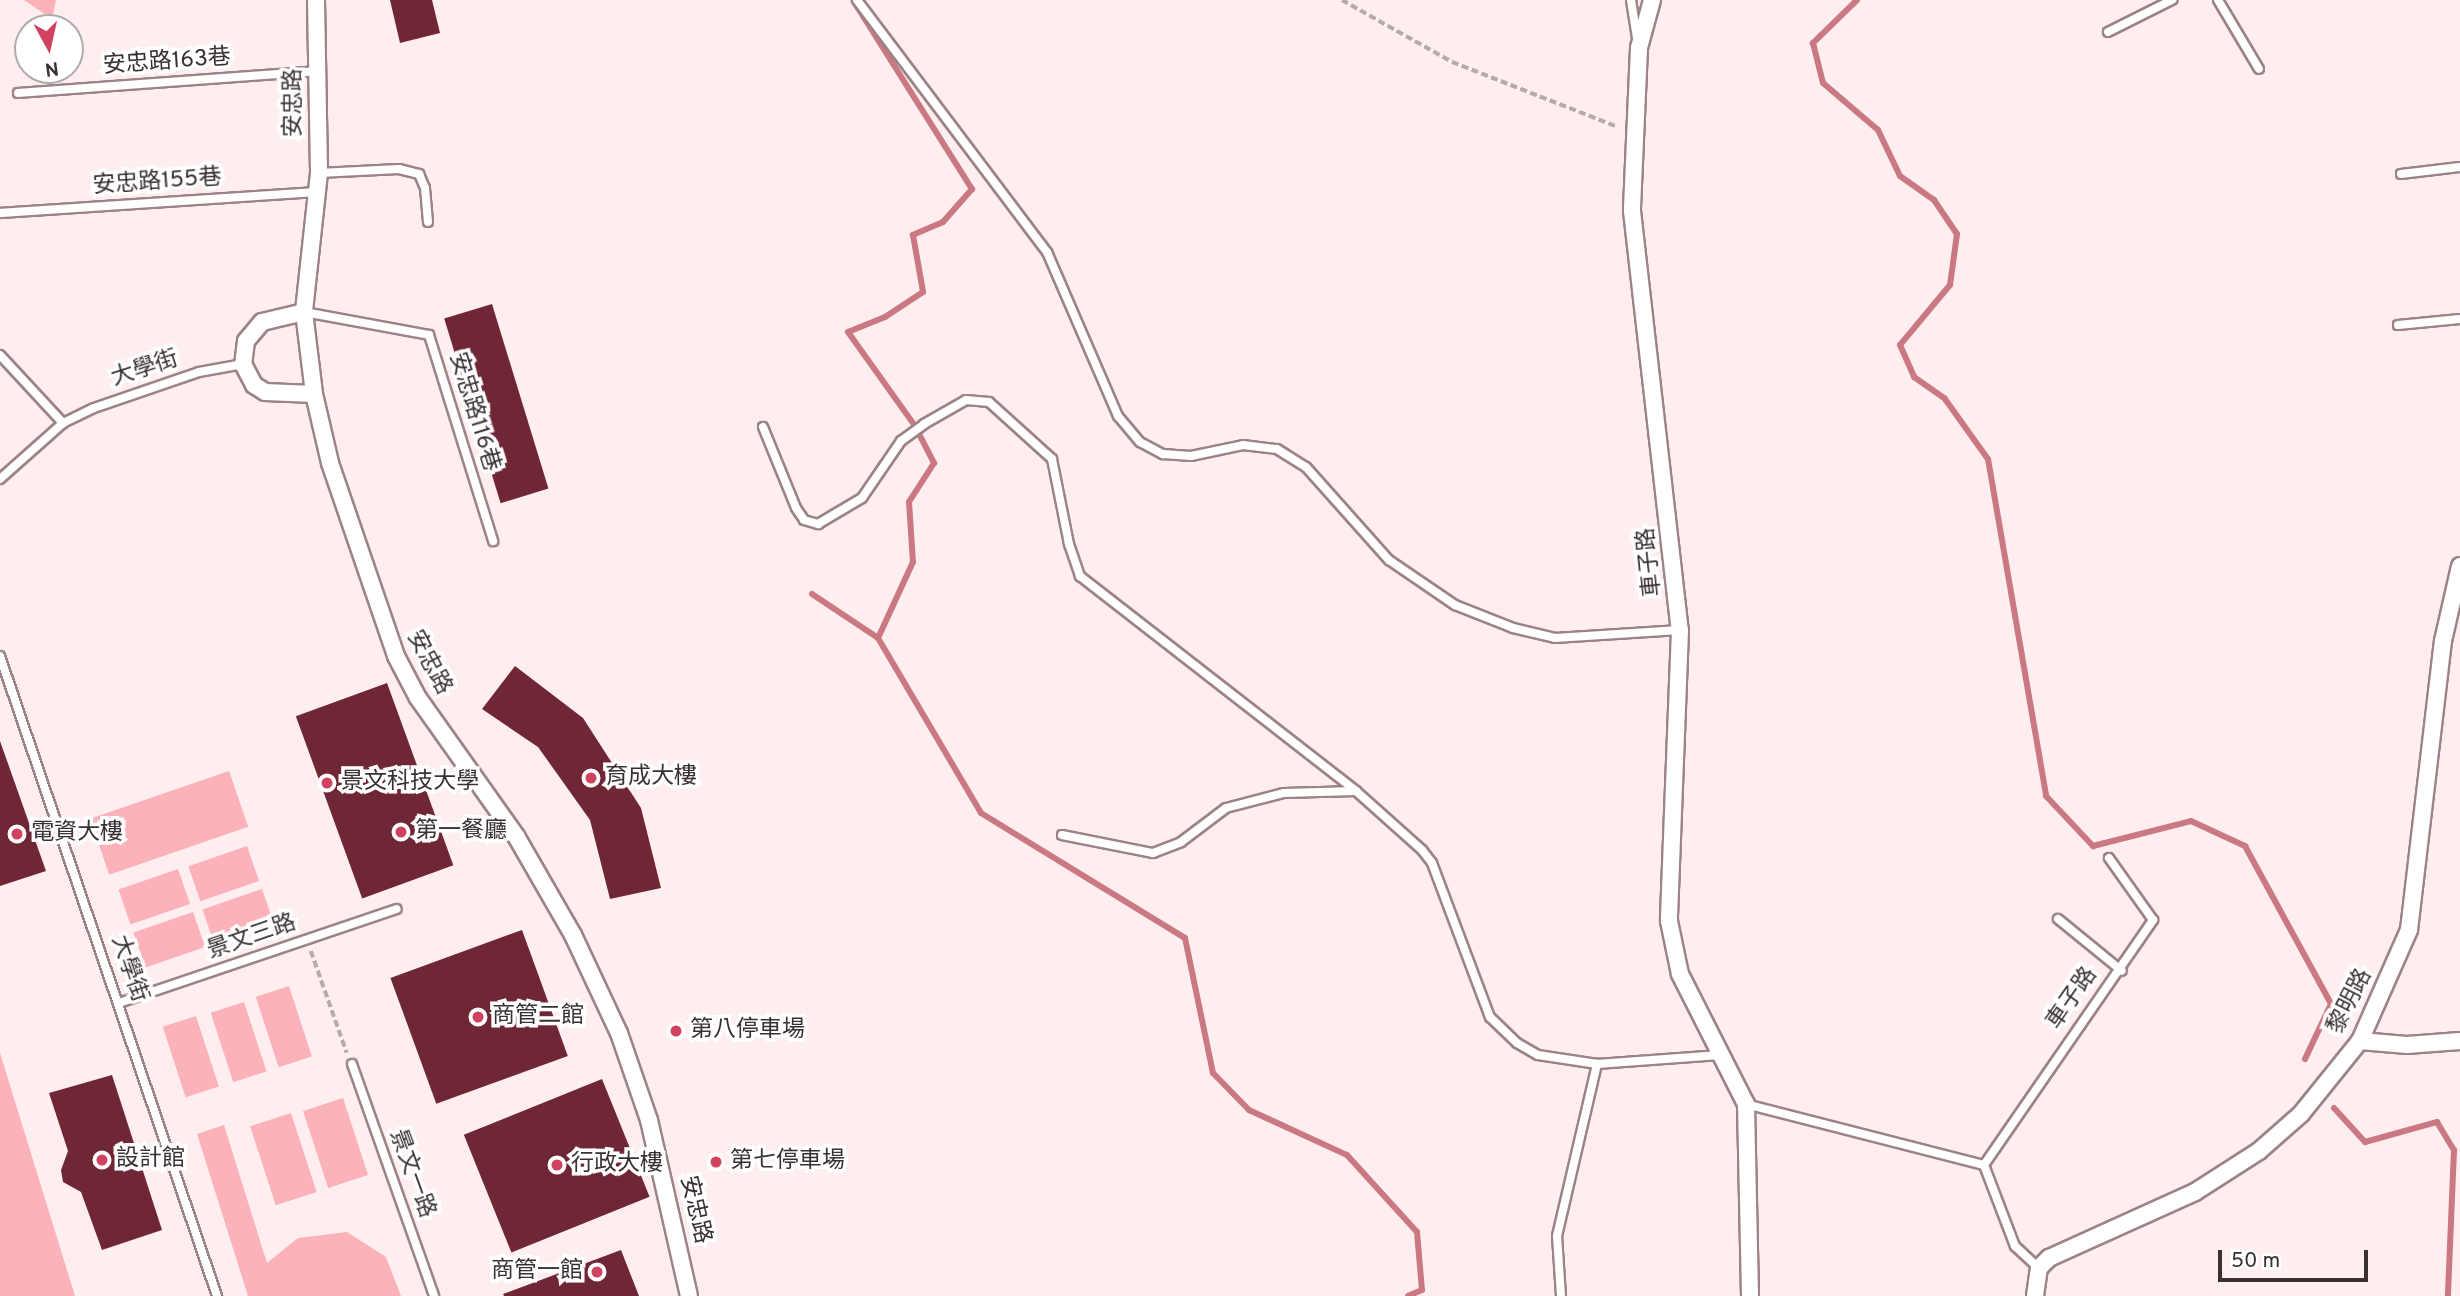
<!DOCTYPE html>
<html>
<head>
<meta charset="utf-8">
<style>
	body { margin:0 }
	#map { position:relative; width:2460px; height:1296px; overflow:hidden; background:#ffeeef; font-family:Overpass,"Noto Sans TC",sans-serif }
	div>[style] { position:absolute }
	.green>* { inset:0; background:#fbb2b9; transform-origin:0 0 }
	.stream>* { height:6px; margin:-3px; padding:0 3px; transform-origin:3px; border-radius:3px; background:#ca7882 }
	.building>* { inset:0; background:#702735; transform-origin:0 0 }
	.path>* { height:3.5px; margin-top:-1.75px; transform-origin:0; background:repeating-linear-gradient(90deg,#b8a9aa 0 7px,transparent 0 10.5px) }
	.roads { filter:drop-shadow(2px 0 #9c8385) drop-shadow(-2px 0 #9c8385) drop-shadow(0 2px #9c8385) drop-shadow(0 -2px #9c8385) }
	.service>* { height:8px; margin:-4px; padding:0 4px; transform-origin:4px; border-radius:4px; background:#fff }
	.minor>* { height:16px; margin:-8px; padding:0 8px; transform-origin:8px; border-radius:8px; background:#fff }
	.dots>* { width:19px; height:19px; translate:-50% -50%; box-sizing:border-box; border:4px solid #fff; border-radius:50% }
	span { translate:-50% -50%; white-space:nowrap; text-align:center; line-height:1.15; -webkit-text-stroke:7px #fff; paint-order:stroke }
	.street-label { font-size:23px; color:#3a3031 }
	.poi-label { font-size:23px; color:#3a3031 }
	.left { translate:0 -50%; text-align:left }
	.right { translate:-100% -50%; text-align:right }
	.north { position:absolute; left:14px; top:14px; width:70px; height:70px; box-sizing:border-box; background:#fff; border:2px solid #b0acad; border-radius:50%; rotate:172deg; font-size:19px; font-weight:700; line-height:28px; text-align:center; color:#3a3031 }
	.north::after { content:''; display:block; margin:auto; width:24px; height:32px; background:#d14160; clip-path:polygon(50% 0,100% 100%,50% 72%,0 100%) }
	.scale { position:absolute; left:2218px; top:1250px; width:150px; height:32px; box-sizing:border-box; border:4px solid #3a3031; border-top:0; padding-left:9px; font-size:21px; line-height:24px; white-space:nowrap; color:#3a3031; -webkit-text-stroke:5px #fff; paint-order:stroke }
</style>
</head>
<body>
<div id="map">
	<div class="green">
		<div style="clip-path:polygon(24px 0,56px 0,52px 19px)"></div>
		<div style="left:229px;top:771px;width:59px;height:147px;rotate:71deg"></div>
		<div style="left:247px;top:846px;width:37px;height:62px;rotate:71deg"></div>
		<div style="left:178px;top:869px;width:37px;height:63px;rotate:71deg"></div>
		<div style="left:262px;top:889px;width:37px;height:63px;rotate:71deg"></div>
		<div style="left:193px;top:912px;width:37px;height:63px;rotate:71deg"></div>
		<div style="left:289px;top:986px;width:74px;height:35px;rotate:72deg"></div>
		<div style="left:244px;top:1002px;width:73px;height:35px;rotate:72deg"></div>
		<div style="left:196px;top:1016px;width:74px;height:35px;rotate:72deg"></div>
		<div style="clip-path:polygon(0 1053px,75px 1296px,0 1296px)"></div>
		<div style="left:343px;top:1098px;width:81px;height:42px;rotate:72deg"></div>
		<div style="left:291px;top:1113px;width:83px;height:43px;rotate:72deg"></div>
		<div style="clip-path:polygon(224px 1125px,267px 1263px,298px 1238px,347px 1232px,386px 1257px,401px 1296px,248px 1296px,197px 1134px)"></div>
	</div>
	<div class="stream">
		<div style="left:1857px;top:0;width:62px;rotate:135.7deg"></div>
		<div style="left:1813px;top:43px;width:41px;rotate:76deg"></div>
		<div style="left:1823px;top:83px;width:72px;rotate:40.5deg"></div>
		<div style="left:1878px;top:130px;width:51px;rotate:64.4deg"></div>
		<div style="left:1900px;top:176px;width:42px;rotate:35.2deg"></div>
		<div style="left:1934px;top:200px;width:41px;rotate:55.9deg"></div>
		<div style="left:1957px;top:234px;width:51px;rotate:97.8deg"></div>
		<div style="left:1950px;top:285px;width:78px;rotate:129.8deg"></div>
		<div style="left:1900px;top:345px;width:35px;rotate:66deg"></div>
		<div style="left:1914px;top:377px;width:38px;rotate:35deg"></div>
		<div style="left:1945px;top:399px;width:74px;rotate:54.4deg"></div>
		<div style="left:1988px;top:459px;width:342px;rotate:80.2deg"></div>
		<div style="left:2046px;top:796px;width:69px;rotate:46.8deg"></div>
		<div style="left:2093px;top:846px;width:101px;rotate:-14.3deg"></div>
		<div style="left:2191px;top:821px;width:60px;rotate:24.8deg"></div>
		<div style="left:2245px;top:846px;width:180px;rotate:61.4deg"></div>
		<div style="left:2331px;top:1004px;width:61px;rotate:115.3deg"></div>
		<div style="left:856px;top:5px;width:218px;rotate:57.8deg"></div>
		<div style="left:972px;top:189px;width:44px;rotate:131.3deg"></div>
		<div style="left:943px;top:222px;width:33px;rotate:157deg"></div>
		<div style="left:913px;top:235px;width:58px;rotate:80deg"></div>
		<div style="left:923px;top:292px;width:45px;rotate:146.7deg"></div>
		<div style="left:885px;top:317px;width:40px;rotate:158deg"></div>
		<div style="left:848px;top:332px;width:115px;rotate:54.5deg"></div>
		<div style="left:915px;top:426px;width:42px;rotate:62.8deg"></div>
		<div style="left:934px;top:463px;width:46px;rotate:122.7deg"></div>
		<div style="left:909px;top:502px;width:60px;rotate:86.2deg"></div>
		<div style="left:913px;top:562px;width:84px;rotate:114.7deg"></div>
		<div style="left:878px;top:638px;width:203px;rotate:59.5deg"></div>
		<div style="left:981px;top:813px;width:239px;rotate:31.5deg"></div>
		<div style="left:1185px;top:938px;width:138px;rotate:78.3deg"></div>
		<div style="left:1213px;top:1073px;width:52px;rotate:45.8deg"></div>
		<div style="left:1249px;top:1110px;width:108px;rotate:24.7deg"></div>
		<div style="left:1347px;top:1155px;width:104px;rotate:47.7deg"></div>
		<div style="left:1417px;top:1232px;width:58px;rotate:85.1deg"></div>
		<div style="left:1422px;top:1290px;width:15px;rotate:157deg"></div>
		<div style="left:812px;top:594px;width:79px;rotate:33.7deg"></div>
		<div style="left:2334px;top:1108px;width:46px;rotate:47.6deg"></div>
		<div style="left:2365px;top:1142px;width:75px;rotate:-15.5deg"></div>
		<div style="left:2437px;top:1122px;width:33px;rotate:59deg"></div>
		<div style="left:2454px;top:1150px;width:146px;rotate:92.4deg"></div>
	</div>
	<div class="building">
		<div style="clip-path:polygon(390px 0,432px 0,440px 33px,400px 43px)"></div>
		<div style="left:492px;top:304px;width:193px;height:50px;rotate:73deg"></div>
		<div style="clip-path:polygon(515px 666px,583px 718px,641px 808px,661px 888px,610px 899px,590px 820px,538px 747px,482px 709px)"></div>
		<div style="left:387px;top:683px;width:194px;height:97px;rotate:70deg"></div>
		<div style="clip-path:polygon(0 741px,46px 871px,0 886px)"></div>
		<div style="left:522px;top:930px;width:134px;height:140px;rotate:70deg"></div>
		<div style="clip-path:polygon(112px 1075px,162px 1230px,102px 1250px,81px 1192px,63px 1182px,61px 1170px,68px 1151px,49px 1093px)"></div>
		<div style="left:602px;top:1079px;width:127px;height:149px;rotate:68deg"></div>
		<div style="clip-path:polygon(621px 1250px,639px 1296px,504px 1296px,503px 1294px)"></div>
	</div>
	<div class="path">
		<div style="left:1342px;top:0;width:126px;rotate:29.4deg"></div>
		<div style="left:1452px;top:62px;width:178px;rotate:21.4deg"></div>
		<div style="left:311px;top:951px;width:108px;rotate:70.6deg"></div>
	</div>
	<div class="roads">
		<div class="service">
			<div style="left:857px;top:0;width:316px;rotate:53deg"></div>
			<div style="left:1047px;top:252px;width:179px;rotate:66.6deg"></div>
			<div style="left:1118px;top:416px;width:34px;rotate:50deg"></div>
			<div style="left:1140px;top:442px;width:26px;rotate:28deg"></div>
			<div style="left:1163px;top:454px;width:28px;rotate:4deg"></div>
			<div style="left:1191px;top:456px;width:53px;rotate:-11.9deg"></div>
			<div style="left:1243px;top:445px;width:34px;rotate:7deg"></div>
			<div style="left:1277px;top:449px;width:34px;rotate:32deg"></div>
			<div style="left:1306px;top:467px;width:125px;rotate:48.3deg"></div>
			<div style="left:1389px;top:560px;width:80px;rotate:34.3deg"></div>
			<div style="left:1455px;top:605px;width:62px;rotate:21.6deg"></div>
			<div style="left:1513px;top:628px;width:43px;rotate:13.4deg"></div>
			<div style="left:1555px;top:638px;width:125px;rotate:-3.7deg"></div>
			<div style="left:1631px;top:0;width:38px;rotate:81deg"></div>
			<div style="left:2218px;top:0;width:80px;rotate:59.3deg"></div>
			<div style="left:2108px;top:32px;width:72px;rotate:-26.6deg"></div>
			<div style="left:18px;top:93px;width:301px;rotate:-4.2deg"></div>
			<div style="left:319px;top:173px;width:80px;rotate:-2.9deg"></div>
			<div style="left:399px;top:169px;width:21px;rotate:14deg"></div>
			<div style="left:419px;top:174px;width:15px;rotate:67deg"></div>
			<div style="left:425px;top:188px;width:34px;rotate:85deg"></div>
			<div style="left:2401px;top:174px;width:59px;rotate:-6.8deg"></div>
			<div style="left:0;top:213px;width:317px;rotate:-3.8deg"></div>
			<div style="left:304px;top:312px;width:127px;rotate:10.4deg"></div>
			<div style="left:429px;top:335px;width:216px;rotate:72.7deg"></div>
			<div style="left:2398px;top:325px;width:62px;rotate:-5.5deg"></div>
			<div style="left:0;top:355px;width:93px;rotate:47.2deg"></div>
			<div style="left:763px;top:427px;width:87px;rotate:67.8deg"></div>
			<div style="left:796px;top:508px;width:14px;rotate:56deg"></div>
			<div style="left:804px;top:520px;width:15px;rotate:16deg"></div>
			<div style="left:818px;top:524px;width:51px;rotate:-30.6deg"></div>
			<div style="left:862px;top:498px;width:69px;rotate:-55.6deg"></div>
			<div style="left:901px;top:441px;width:29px;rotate:-36deg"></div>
			<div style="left:924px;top:424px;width:48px;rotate:-29.7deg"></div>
			<div style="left:966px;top:400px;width:23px;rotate:5deg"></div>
			<div style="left:989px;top:402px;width:85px;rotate:42.1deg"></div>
			<div style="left:1052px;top:459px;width:87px;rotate:78.7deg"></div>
			<div style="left:1069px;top:544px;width:34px;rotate:71deg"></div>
			<div style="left:1080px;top:576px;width:350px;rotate:37.9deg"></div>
			<div style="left:1356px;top:791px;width:89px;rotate:41.8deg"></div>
			<div style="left:1422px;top:850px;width:16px;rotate:52deg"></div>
			<div style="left:1432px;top:863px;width:165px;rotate:69.4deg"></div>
			<div style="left:1490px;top:1017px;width:37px;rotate:44deg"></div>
			<div style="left:1517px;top:1043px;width:24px;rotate:30deg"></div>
			<div style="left:1538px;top:1055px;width:60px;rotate:8.7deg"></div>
			<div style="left:1597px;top:1064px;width:123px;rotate:-4.2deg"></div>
			<div style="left:0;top:479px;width:84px;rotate:-41.6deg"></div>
			<div style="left:63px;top:423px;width:34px;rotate:-26deg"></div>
			<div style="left:94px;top:408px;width:111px;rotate:-18.9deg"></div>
			<div style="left:199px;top:372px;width:45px;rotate:-10.3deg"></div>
			<div style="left:0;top:656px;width:676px;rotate:71.27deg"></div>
			<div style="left:1062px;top:835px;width:93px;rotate:11.2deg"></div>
			<div style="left:1153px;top:853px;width:30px;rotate:-21deg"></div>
			<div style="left:1181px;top:842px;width:56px;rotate:-37.1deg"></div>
			<div style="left:1226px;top:808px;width:60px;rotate:-14.5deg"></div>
			<div style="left:1284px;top:793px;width:72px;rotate:-1.6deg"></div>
			<div style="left:2058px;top:919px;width:82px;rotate:39.1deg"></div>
			<div style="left:119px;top:1003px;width:293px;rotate:-18.7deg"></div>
			<div style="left:352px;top:1064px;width:246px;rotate:70.5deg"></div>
			<div style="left:1746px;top:1104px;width:246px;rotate:14.4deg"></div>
			<div style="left:1984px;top:1165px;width:87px;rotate:69.1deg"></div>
			<div style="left:2015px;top:1246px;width:33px;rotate:43deg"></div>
			<div style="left:1984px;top:1165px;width:298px;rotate:-55.4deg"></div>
			<div style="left:2153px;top:920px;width:76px;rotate:-125.4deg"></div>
			<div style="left:1561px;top:1296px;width:60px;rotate:-93.8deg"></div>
			<div style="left:1557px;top:1236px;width:177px;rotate:-76.9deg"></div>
		</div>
		<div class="minor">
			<div style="left:316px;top:0;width:173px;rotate:89deg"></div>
			<div style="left:319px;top:173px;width:140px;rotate:96.2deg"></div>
			<div style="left:304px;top:312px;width:83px;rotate:83deg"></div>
			<div style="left:314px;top:394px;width:71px;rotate:76.9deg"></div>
			<div style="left:330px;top:463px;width:204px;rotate:71.1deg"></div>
			<div style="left:396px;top:656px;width:47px;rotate:62.4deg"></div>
			<div style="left:418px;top:698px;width:169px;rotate:54.6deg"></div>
			<div style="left:516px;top:836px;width:114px;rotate:60.1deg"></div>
			<div style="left:573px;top:935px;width:108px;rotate:64.9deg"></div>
			<div style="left:619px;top:1033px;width:92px;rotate:71deg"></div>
			<div style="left:649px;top:1120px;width:180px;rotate:77.2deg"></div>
			<div style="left:1652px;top:0;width:50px;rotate:105.2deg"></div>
			<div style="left:1639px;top:48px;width:163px;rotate:92.5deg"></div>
			<div style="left:1632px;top:211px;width:422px;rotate:83.5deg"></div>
			<div style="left:1680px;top:630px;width:291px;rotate:92.2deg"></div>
			<div style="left:1669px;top:921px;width:54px;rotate:78.3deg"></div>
			<div style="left:1680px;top:974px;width:146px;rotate:63.1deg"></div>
			<div style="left:1746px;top:1104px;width:192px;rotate:88.8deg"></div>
			<div style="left:304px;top:312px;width:43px;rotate:166.6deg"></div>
			<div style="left:262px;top:322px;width:25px;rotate:130deg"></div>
			<div style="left:246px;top:341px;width:23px;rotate:97deg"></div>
			<div style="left:243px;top:364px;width:24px;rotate:62deg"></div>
			<div style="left:254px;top:385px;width:13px;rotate:32deg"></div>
			<div style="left:265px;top:392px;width:49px;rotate:2.3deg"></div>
			<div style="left:2360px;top:1041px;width:47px;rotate:4.9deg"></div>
			<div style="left:2407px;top:1045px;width:53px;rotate:-4.3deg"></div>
			<div style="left:2035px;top:1296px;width:28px;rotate:-82deg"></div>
			<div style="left:2039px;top:1268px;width:14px;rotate:-45deg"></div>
			<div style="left:2049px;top:1258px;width:160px;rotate:-24.3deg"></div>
			<div style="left:2195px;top:1192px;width:76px;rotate:-32.6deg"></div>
			<div style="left:2259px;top:1151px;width:56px;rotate:-41.4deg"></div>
			<div style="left:2301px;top:1114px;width:94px;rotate:-51.1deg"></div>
			<div style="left:2360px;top:1041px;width:121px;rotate:-66.2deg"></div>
			<div style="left:2409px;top:930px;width:291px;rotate:-83.3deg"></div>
			<div style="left:2443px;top:641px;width:77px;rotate:-77.2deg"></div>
		</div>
	</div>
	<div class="dots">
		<div style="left:591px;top:778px;background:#d14160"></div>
		<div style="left:327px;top:783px;background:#d14160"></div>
		<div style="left:401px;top:832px;background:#d14160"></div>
		<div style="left:17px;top:834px;background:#d14160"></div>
		<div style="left:478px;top:1017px;background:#d14160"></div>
		<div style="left:676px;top:1031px;background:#d14160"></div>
		<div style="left:102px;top:1160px;background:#d14160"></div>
		<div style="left:716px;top:1162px;background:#d14160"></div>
		<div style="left:557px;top:1165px;background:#d14160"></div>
		<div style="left:597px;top:1272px;background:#d14160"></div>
	</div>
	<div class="street-label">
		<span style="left:167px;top:63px;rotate:-4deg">安忠路163巷</span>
		<span style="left:295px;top:103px;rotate:-90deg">安忠路</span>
		<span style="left:157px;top:183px;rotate:-4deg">安忠路155巷</span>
		<span style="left:145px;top:370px;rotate:-18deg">大學街</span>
		<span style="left:473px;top:412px;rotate:73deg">安忠路116巷</span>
		<span style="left:1651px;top:562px;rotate:-96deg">車子路</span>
		<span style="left:428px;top:663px;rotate:62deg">安忠路</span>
		<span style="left:252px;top:938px;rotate:-19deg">景文三路</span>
		<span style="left:128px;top:969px;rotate:71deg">大學街</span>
		<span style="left:2073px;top:999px;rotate:-55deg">車子路</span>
		<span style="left:2351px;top:1002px;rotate:-63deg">黎明路</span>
		<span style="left:411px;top:1174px;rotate:70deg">景文一路</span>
		<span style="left:694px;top:1210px;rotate:77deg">安忠路</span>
	</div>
	<div class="poi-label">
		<span class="left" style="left:605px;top:778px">育成大樓</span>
		<span class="left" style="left:341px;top:783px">景文科技大學</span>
		<span class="left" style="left:415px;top:832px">第一餐廳</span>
		<span class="left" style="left:31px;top:834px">電資大樓</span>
		<span class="left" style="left:492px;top:1017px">商管二館</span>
		<span class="left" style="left:690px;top:1031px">第八停車場</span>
		<span class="left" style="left:116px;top:1160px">設計館</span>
		<span class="left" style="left:730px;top:1162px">第七停車場</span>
		<span class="left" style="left:571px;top:1165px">行政大樓</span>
		<span class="right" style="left:583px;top:1272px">商管一館</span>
	</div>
	<div class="north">N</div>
	<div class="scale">50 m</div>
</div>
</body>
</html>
